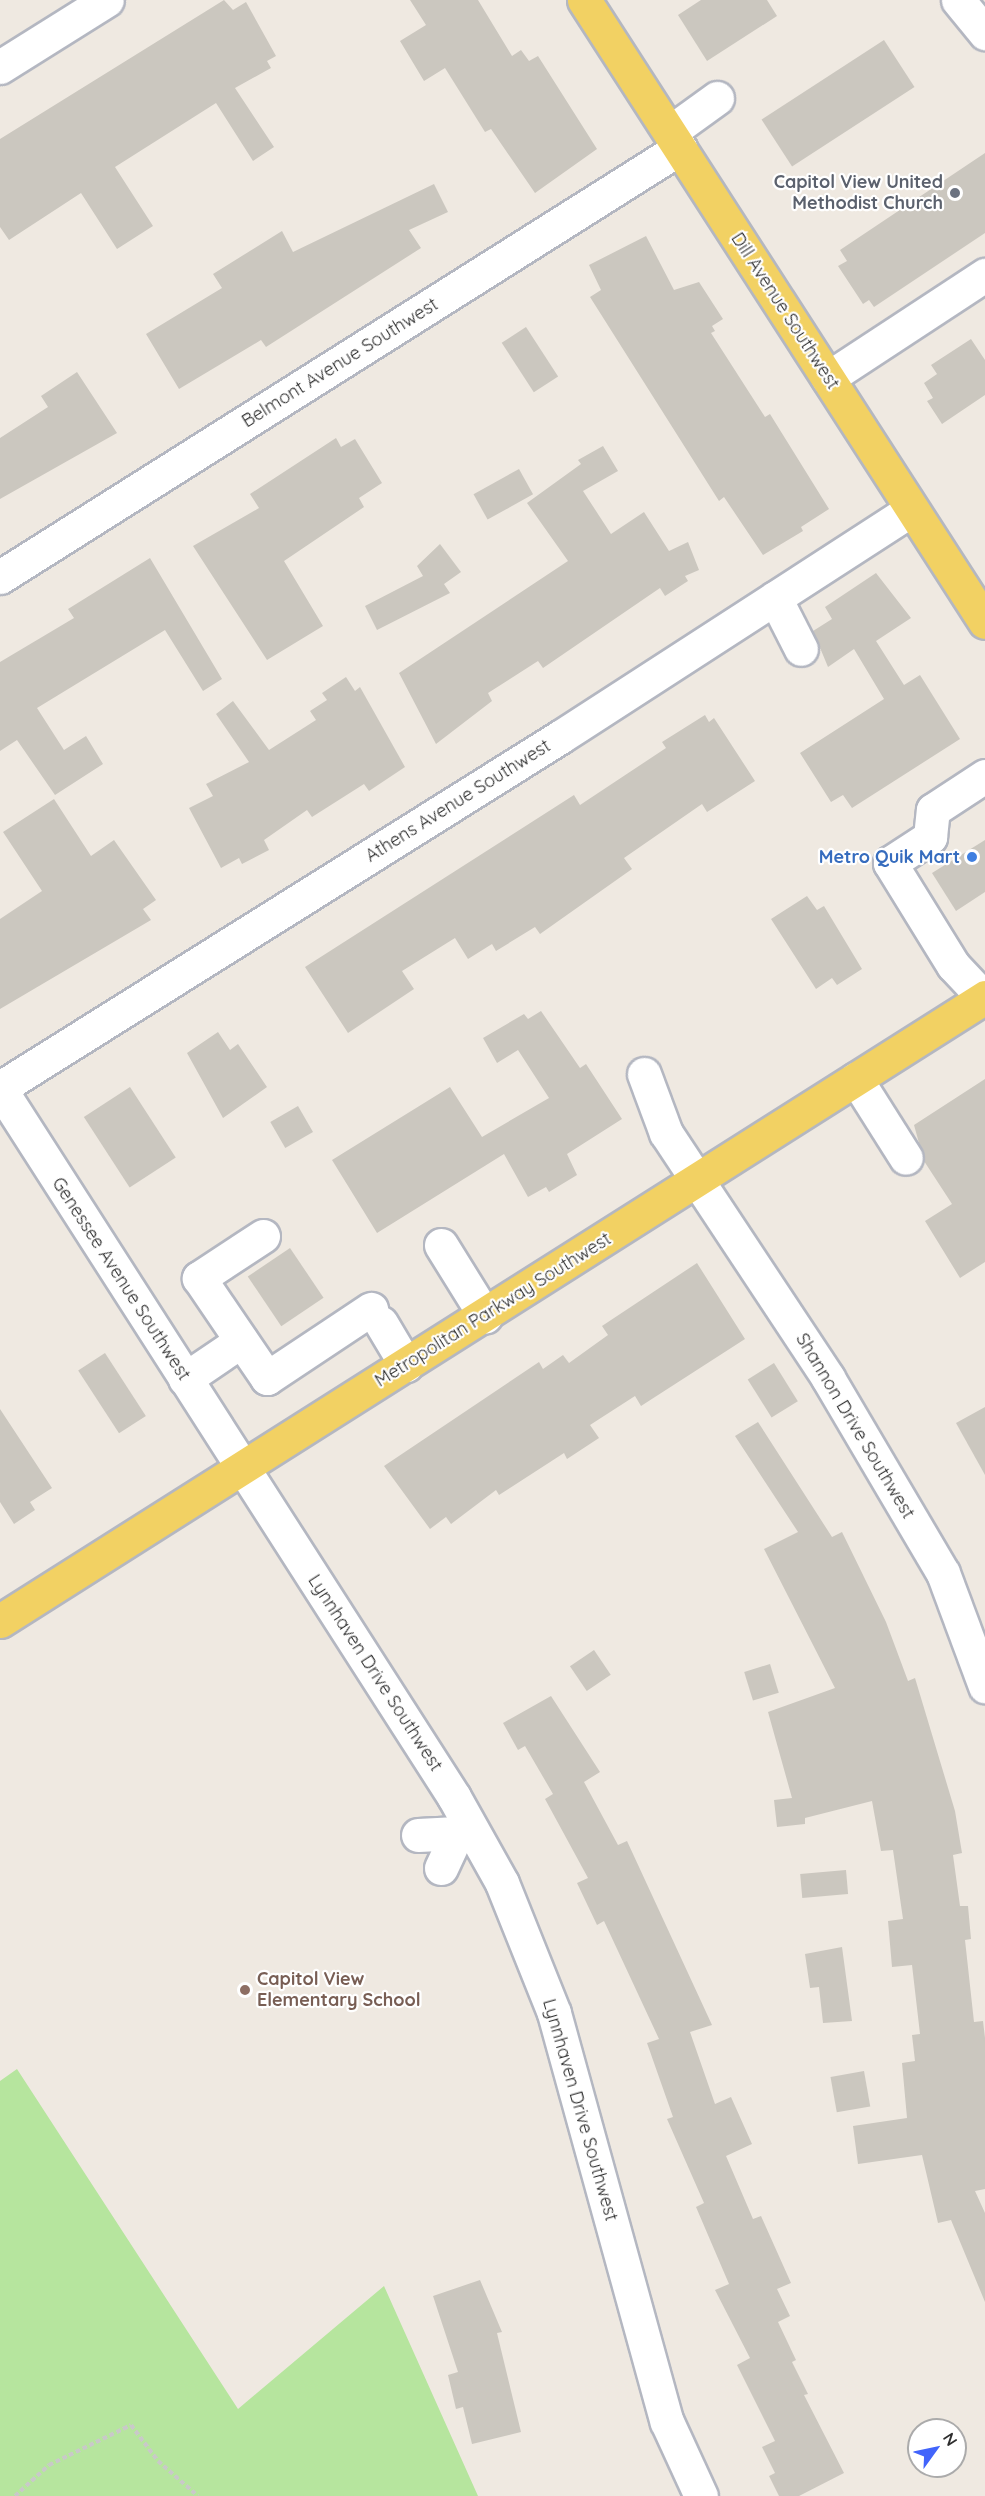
<!DOCTYPE html>
<html>
<head>
<meta charset="utf-8">
<style>
	body { margin:0 }
	#map { position:relative; width:985px; height:2496px; overflow:hidden; background:#efe9e1; font-family:Quicksand,sans-serif }
	div>[style] { position:absolute }
	.green>* { inset:0; background:#b6e59e }
	.building>* { inset:0; background:#cbc7bf; transform-origin:0 0 }
	.path>* { height:4px; margin-top:-2px; transform-origin:0; background:repeating-linear-gradient(90deg,#c9c9c9 0 4.5px,transparent 0 7.5px) }
	.roads { filter:drop-shadow(2px 0 #b4b7c1) drop-shadow(-2px 0 #b4b7c1) drop-shadow(0 2px #b4b7c1) drop-shadow(0 -2px #b4b7c1) }
	.minor>* { height:33px; margin:-16.5px; padding:0 16.5px; transform-origin:16.5px; border-radius:16.5px; background:#fff }
	.major>* { height:33px; margin:-16.5px; padding:0 16.5px; transform-origin:16.5px; border-radius:16.5px; background:#f2d163 }
	.dots>* { width:16px; height:16px; translate:-50% -50%; box-sizing:border-box; border:3px solid #fff; border-radius:50% }
	span { translate:-50% -50%; white-space:nowrap; text-align:center; line-height:1.15; -webkit-text-stroke:4.5px #fff; paint-order:stroke }
	.worship-label { font-size:18px; color:#5b616d; font-weight:700 }
	.right { translate:-100% -50%; text-align:right }
	.street-label { font-size:18px; color:#2e2e2e }
	.shop-label { font-size:18px; color:#366cbe; font-weight:700 }
	.education-label { font-size:18px; color:#785e54; font-weight:700 }
	.left { translate:0 -50%; text-align:left }
	.north { position:absolute; left:907px; top:2418px; width:60px; height:60px; box-sizing:border-box; background:#fff; border:2px solid #ababab; border-radius:50%; rotate:57deg; font-size:16px; font-weight:700; line-height:24px; text-align:center; color:#2e2e2e }
	.north::after { content:''; display:block; margin:auto; width:21px; height:27px; background:#4264fb; clip-path:polygon(50% 0,100% 100%,50% 72%,0 100%) }
</style>
</head>
<body>
<div id="map">
	<div class="green">
		<div style="clip-path:polygon(17px 2069px,238px 2409px,384px 2286px,478px 2496px,0 2496px,0 2081px)"></div>
	</div>
	<div class="building">
		<div style="clip-path:polygon(224px 0,233px 10px,246px 2px,276px 56px,267px 61px,271px 68px,235px 88px,274px 147px,253px 161px,216px 103px,115px 167px,153px 226px,117px 249px,81px 193px,9px 240px,0 227px,0 139px)"></div>
		<div style="clip-path:polygon(410px 0,478px 0,512px 56px,521px 50px,529px 61px,538px 56px,597px 149px,535px 193px,491px 129px,485px 132px,445px 68px,424px 81px,400px 41px,426px 25px)"></div>
		<div style="clip-path:polygon(701px 0,767px 0,777px 16px,707px 61px,678px 15px)"></div>
		<div style="left:884px;top:40px;width:56px;height:146px;rotate:57deg"></div>
		<div style="clip-path:polygon(985px 153px,985px 233px,874px 307px,869px 300px,863px 304px,838px 266px,847px 261px,840px 250px)"></div>
		<div style="clip-path:polygon(434px 184px,448px 212px,409px 230px,421px 248px,266px 347px,261px 340px,179px 389px,146px 334px,222px 288px,213px 274px,282px 231px,293px 252px)"></div>
		<div style="clip-path:polygon(646px 236px,674px 290px,699px 282px,723px 319px,712px 326px,715px 331px,711px 333px,765px 417px,770px 414px,829px 509px,801px 527px,803px 531px,763px 555px,724px 497px,719px 501px,590px 297px,601px 290px,589px 265px)"></div>
		<div style="left:526px;top:327px;width:59px;height:29px;rotate:57deg"></div>
		<div style="clip-path:polygon(971px 339px,985px 360px,985px 395px,942px 424px,927px 401px,933px 398px,924px 383px,937px 374px,931px 365px)"></div>
		<div style="clip-path:polygon(77px 372px,117px 433px,0 499px,0 438px,48px 407px,41px 396px)"></div>
		<div style="clip-path:polygon(336px 438px,341px 447px,355px 439px,382px 483px,359px 498px,364px 507px,284px 561px,323px 626px,267px 660px,193px 546px,259px 508px,250px 494px)"></div>
		<div style="clip-path:polygon(603px 446px,618px 471px,583px 491px,611px 534px,644px 512px,669px 551px,688px 542px,699px 570px,685px 576px,688px 581px,665px 596px,660px 588px,543px 668px,538px 661px,488px 693px,492px 701px,436px 744px,399px 673px,568px 561px,527px 503px,581px 464px,578px 460px)"></div>
		<div style="left:519px;top:469px;width:29px;height:52px;rotate:61deg"></div>
		<div style="clip-path:polygon(440px 544px,461px 572px,444px 584px,450px 593px,377px 630px,365px 606px,423px 576px,417px 566px)"></div>
		<div style="clip-path:polygon(150px 558px,222px 679px,203px 691px,165px 630px,37px 708px,64px 750px,86px 736px,103px 764px,55px 795px,17px 740px,0 751px,0 662px,74px 618px,68px 609px)"></div>
		<div style="clip-path:polygon(876px 573px,911px 618px,876px 641px,904px 685px,920px 675px,960px 739px,852px 808px,843px 795px,831px 802px,800px 753px,884px 699px,854px 649px,828px 667px,813px 631px,832px 619px,825px 607px)"></div>
		<div style="clip-path:polygon(346px 677px,355px 691px,360px 687px,405px 767px,369px 791px,364px 784px,312px 817px,307px 810px,264px 840px,269px 850px,242px 864px,239px 858px,221px 868px,189px 808px,213px 796px,206px 784px,249px 762px,216px 714px,233px 701px,269px 750px,316px 720px,310px 711px,327px 700px,322px 693px)"></div>
		<div style="clip-path:polygon(705px 715px,709px 722px,714px 718px,755px 781px,707px 812px,702px 804px,624px 858px,632px 869px,540px 934px,535px 927px,496px 951px,492px 944px,468px 959px,455px 938px,402px 971px,414px 989px,348px 1033px,305px 967px,574px 795px,580px 805px,666px 748px,662px 742px)"></div>
		<div style="clip-path:polygon(54px 799px,91px 856px,114px 840px,156px 900px,143px 909px,151px 920px,0 1009px,0 919px,42px 891px,3px 832px)"></div>
		<div style="clip-path:polygon(985px 840px,985px 892px,956px 911px,932px 873px)"></div>
		<div style="clip-path:polygon(807px 896px,817px 910px,824px 906px,862px 969px,837px 985px,832px 978px,816px 989px,771px 919px)"></div>
		<div style="clip-path:polygon(541px 1011px,580px 1068px,586px 1064px,622px 1119px,567px 1154px,577px 1175px,549px 1192px,546px 1187px,528px 1197px,504px 1154px,377px 1233px,332px 1160px,450px 1087px,482px 1137px,549px 1098px,518px 1050px,497px 1063px,483px 1038px,524px 1014px,528px 1019px)"></div>
		<div style="clip-path:polygon(218px 1032px,230px 1050px,238px 1044px,267px 1087px,223px 1118px,187px 1053px)"></div>
		<div style="clip-path:polygon(985px 1079px,985px 1262px,960px 1278px,925px 1221px,952px 1204px,924px 1161px,914px 1125px)"></div>
		<div style="left:130px;top:1087px;width:84px;height:55px;rotate:57deg"></div>
		<div style="left:298px;top:1106px;width:30px;height:32px;rotate:60deg"></div>
		<div style="left:290px;top:1248px;width:60px;height:51px;rotate:56deg"></div>
		<div style="clip-path:polygon(697px 1263px,745px 1339px,641px 1406px,635px 1396px,590px 1425px,599px 1438px,567px 1459px,564px 1453px,499px 1495px,496px 1490px,451px 1524px,446px 1517px,430px 1529px,384px 1466px,539px 1362px,543px 1369px,563px 1355px,569px 1363px,608px 1335px,602px 1326px)"></div>
		<div style="left:105px;top:1353px;width:75px;height:32px;rotate:57deg"></div>
		<div style="left:774px;top:1363px;width:45px;height:31px;rotate:58deg"></div>
		<div style="clip-path:polygon(985px 1407px,985px 1475px,956px 1423px)"></div>
		<div style="clip-path:polygon(0 1409px,52px 1488px,30px 1502px,35px 1510px,14px 1524px,0 1502px)"></div>
		<div style="clip-path:polygon(758px 1422px,832px 1537px,842px 1532px,886px 1622px,908px 1681px,915px 1678px,955px 1811px,962px 1853px,953px 1855px,960px 1906px,968px 1906px,971px 1939px,965px 1940px,974px 2022px,983px 2021px,985px 2038px,985px 2189px,975px 2191px,985px 2213px,985px 2302px,951px 2220px,938px 2223px,922px 2155px,858px 2164px,853px 2126px,907px 2118px,902px 2063px,915px 2061px,912px 2035px,920px 2034px,912px 1965px,892px 1967px,888px 1921px,903px 1919px,893px 1850px,881px 1851px,872px 1801px,805px 1818px,805px 1824px,777px 1827px,774px 1800px,792px 1798px,768px 1712px,835px 1688px,764px 1549px,798px 1532px,735px 1436px)"></div>
		<div style="left:594px;top:1650px;width:30px;height:29px;rotate:56deg"></div>
		<div style="left:770px;top:1664px;width:30px;height:27px;rotate:73deg"></div>
		<div style="clip-path:polygon(551px 1696px,600px 1772px,584px 1782px,618px 1845px,627px 1841px,712px 2025px,690px 2032px,715px 2104px,731px 2097px,752px 2144px,726px 2156px,753px 2219px,761px 2216px,791px 2283px,777px 2289px,790px 2316px,778px 2322px,796px 2360px,792px 2362px,808px 2394px,804px 2395px,844px 2473px,799px 2496px,779px 2496px,769px 2476px,775px 2473px,762px 2447px,775px 2441px,737px 2365px,750px 2358px,715px 2290px,729px 2284px,696px 2207px,704px 2203px,667px 2119px,673px 2117px,647px 2043px,659px 2039px,604px 1921px,597px 1925px,577px 1883px,588px 1878px,545px 1799px,553px 1794px,525px 1746px,518px 1750px,503px 1723px)"></div>
		<div style="left:846px;top:1870px;width:24px;height:46px;rotate:85deg"></div>
		<div style="clip-path:polygon(842px 1947px,852px 2021px,823px 2023px,819px 1987px,810px 1988px,805px 1954px)"></div>
		<div style="left:864px;top:2071px;width:36px;height:34px;rotate:80deg"></div>
		<div style="clip-path:polygon(480px 2280px,502px 2332px,497px 2333px,521px 2432px,472px 2444px,463px 2407px,456px 2409px,448px 2375px,458px 2372px,433px 2296px)"></div>
	</div>
	<div class="path">
		<div style="left:15px;top:2496px;width:46px;rotate:-42.4deg"></div>
		<div style="left:49px;top:2465px;width:91px;rotate:-26deg"></div>
		<div style="left:131px;top:2425px;width:45px;rotate:53.1deg"></div>
		<div style="left:158px;top:2461px;width:53px;rotate:41.2deg"></div>
	</div>
	<div class="roads">
		<div class="minor">
			<div style="left:958px;top:0;width:43px;rotate:50.7deg"></div>
			<div style="left:0;top:67px;width:126px;rotate:-32.1deg"></div>
			<div style="left:670px;top:132px;width:58px;rotate:-35.9deg"></div>
			<div style="left:828px;top:378px;width:188px;rotate:-33.3deg"></div>
			<div style="left:0;top:577px;width:804px;rotate:-32.25deg"></div>
			<div style="left:775px;top:598px;width:57px;rotate:63deg"></div>
			<div style="left:984px;top:998px;width:45px;rotate:-133.2deg"></div>
			<div style="left:953px;top:965px;width:120px;rotate:-121.7deg"></div>
			<div style="left:890px;top:863px;width:48px;rotate:-33deg"></div>
			<div style="left:930px;top:837px;width:27px;rotate:-84deg"></div>
			<div style="left:933px;top:810px;width:62px;rotate:-33.2deg"></div>
			<div style="left:644px;top:1074px;width:63px;rotate:69.6deg"></div>
			<div style="left:666px;top:1133px;width:294px;rotate:56.5deg"></div>
			<div style="left:828px;top:1378px;width:226px;rotate:59.5deg"></div>
			<div style="left:943px;top:1573px;width:121px;rotate:69.6deg"></div>
			<div style="left:856px;top:1079px;width:93px;rotate:57.7deg"></div>
			<div style="left:0;top:1088px;width:661px;rotate:-32.08deg"></div>
			<div style="left:560px;top:737px;width:419px;rotate:-32.9deg"></div>
			<div style="left:0;top:1089px;width:841px;rotate:57.33deg"></div>
			<div style="left:454px;top:1797px;width:98px;rotate:60.8deg"></div>
			<div style="left:502px;top:1883px;width:140px;rotate:68.2deg"></div>
			<div style="left:554px;top:2013px;width:424px;rotate:74.6deg"></div>
			<div style="left:667px;top:2422px;width:81px;rotate:65.3deg"></div>
			<div style="left:263px;top:1236px;width:77px;rotate:146.7deg"></div>
			<div style="left:199px;top:1278px;width:121px;rotate:55.8deg"></div>
			<div style="left:267px;top:1378px;width:125px;rotate:-33.6deg"></div>
			<div style="left:441px;top:1245px;width:84px;rotate:58.2deg"></div>
			<div style="left:381px;top:1323px;width:49px;rotate:59.2deg"></div>
			<div style="left:185px;top:1379px;width:68px;rotate:-34.2deg"></div>
			<div style="left:418px;top:1835px;width:39px;rotate:-3deg"></div>
			<div style="left:457px;top:1833px;width:14px;rotate:-34deg"></div>
			<div style="left:441px;top:1868px;width:38px;rotate:-65deg"></div>
		</div>
		<div class="major">
			<div style="left:584px;top:0;width:740px;rotate:57.19deg"></div>
			<div style="left:0;top:1621px;width:1166px;rotate:-32.35deg"></div>
		</div>
	</div>
	<div class="dots">
		<div style="left:955px;top:193px;background:#6b7280"></div>
		<div style="left:972px;top:857px;background:#3f7fe0"></div>
		<div style="left:245px;top:1990px;background:#8d6e63"></div>
	</div>
	<div class="worship-label">
		<span class="right" style="left:943px;top:193px">Capitol View United<br>Methodist Church</span>
	</div>
	<div class="street-label">
		<span style="left:785px;top:311px;rotate:57deg">Dill Avenue Southwest</span>
		<span style="left:340px;top:363px;rotate:-32deg">Belmont Avenue Southwest</span>
		<span style="left:458px;top:801px;rotate:-32deg">Athens Avenue Southwest</span>
		<span style="left:121px;top:1279px;rotate:57deg">Genessee Avenue Southwest</span>
		<span style="left:493px;top:1310px;rotate:-32deg">Metropolitan Parkway Southwest</span>
		<span style="left:855px;top:1426px;rotate:59deg">Shannon Drive Southwest</span>
		<span style="left:375px;top:1673px;rotate:57deg">Lynnhaven Drive Southwest</span>
		<span style="left:580px;top:2110px;rotate:74deg">Lynnhaven Drive Southwest</span>
	</div>
	<div class="shop-label">
		<span class="right" style="left:960px;top:857px">Metro Quik Mart</span>
	</div>
	<div class="education-label">
		<span class="left" style="left:257px;top:1990px">Capitol View<br>Elementary School</span>
	</div>
	<div class="north">N</div>
</div>
</body>
</html>
